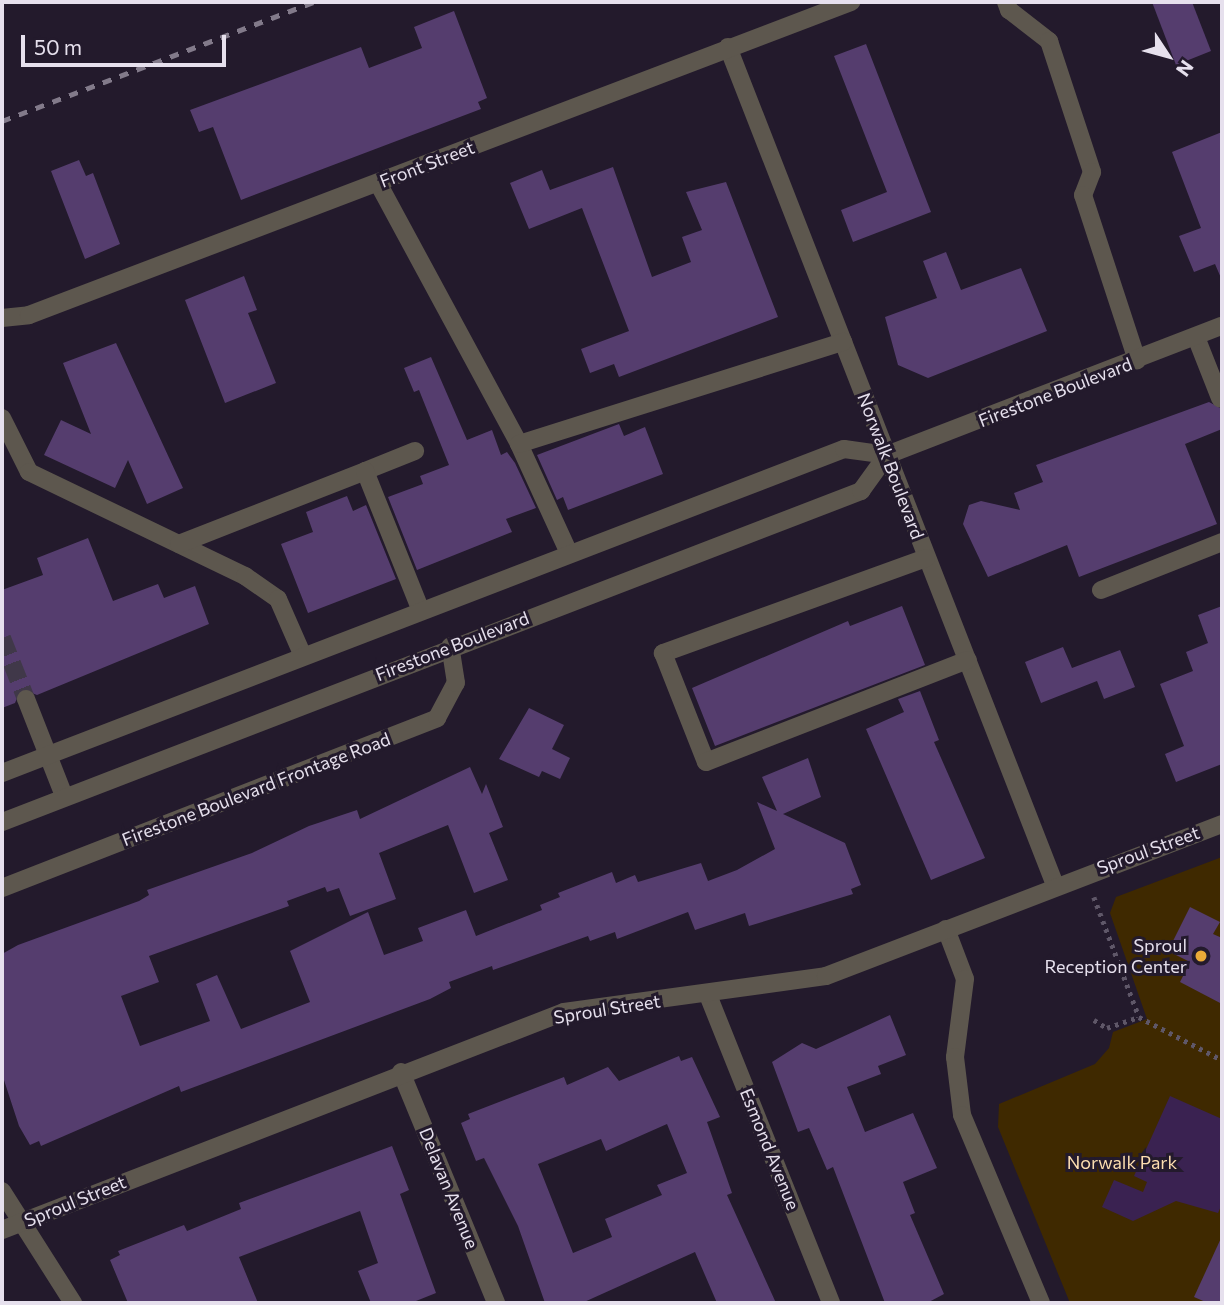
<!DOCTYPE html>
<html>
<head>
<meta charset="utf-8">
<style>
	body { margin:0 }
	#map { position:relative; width:1224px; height:1305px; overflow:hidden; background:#231a2c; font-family:Commissioner,sans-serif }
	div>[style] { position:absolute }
	.green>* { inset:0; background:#3f2900 }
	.water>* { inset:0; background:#3a2251 }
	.building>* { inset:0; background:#553d6e }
	.minor-tunnel>* { height:18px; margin-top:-9px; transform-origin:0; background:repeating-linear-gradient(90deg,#403849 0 18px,transparent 0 27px) }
	.path>* { height:4.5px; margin-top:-2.25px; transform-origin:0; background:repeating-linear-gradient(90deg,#5f5768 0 3.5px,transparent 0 8.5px) }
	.minor>* { height:18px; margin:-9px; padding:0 9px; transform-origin:9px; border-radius:9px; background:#5d574e }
	.rail>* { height:5px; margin-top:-2.5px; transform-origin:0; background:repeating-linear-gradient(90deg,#827a8a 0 9px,transparent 0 18px) }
	.dots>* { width:19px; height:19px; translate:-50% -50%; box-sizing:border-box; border:4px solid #231a2c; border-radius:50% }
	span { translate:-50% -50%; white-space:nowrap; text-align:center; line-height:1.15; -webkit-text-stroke:6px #231a2c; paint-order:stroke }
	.street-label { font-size:18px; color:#e6e0ed }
	.poi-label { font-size:18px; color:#e6e0ed }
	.right { translate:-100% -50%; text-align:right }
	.park-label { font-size:18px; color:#fddeb0 }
	.frame { position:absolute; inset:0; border:4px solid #e6e0ed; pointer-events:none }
	.north { position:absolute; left:1133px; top:21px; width:70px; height:70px; -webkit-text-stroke:5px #231a2c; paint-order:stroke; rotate:126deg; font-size:19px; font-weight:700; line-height:28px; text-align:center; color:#e6e0ed }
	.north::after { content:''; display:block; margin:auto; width:24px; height:32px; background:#e6e0ed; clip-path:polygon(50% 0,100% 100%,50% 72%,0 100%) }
	.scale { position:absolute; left:21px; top:35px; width:205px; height:32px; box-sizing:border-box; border:4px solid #e6e0ed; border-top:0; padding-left:9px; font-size:21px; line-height:24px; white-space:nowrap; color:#e6e0ed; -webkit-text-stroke:5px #231a2c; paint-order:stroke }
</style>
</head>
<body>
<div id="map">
	<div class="green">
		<div style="clip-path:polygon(1222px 857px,1222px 1303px,1070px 1303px,998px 1127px,999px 1104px,1095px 1064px,1109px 1048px,1113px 1032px,1147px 1019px,1110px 913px,1116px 897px)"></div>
	</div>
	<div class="water">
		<div style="clip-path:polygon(1170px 1096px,1222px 1119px,1222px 1204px,1218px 1213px,1176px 1201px,1133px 1221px,1102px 1207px,1114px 1180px,1143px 1192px,1147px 1182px,1134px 1176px)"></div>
	</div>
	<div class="building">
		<div style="clip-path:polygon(1152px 2px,1192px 2px,1211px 51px,1176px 65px)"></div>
		<div style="clip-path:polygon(454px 11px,487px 98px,478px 102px,481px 109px,241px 200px,213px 127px,199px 132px,190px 110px,361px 47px,369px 68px,422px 48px,414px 27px)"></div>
		<div style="clip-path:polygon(866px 44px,931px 212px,853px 242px,841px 210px,887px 192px,834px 56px)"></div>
		<div style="clip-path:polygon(1222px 132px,1222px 277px,1221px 278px,1215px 264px,1194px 272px,1179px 236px,1201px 228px,1172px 152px)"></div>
		<div style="clip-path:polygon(79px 160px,86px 176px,93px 173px,120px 244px,85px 259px,51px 171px)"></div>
		<div style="clip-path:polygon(613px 167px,652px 277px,691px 262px,682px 237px,702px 230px,686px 192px,726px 182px,778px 317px,619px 377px,614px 364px,590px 373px,581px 349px,629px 331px,582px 208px,529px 229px,510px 183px,542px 170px,550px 190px)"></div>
		<div style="clip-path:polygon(946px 252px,961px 290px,1021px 268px,1047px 331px,928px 378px,898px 365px,885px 317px,937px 298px,923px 261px)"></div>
		<div style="clip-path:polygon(244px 276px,257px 310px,248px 313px,276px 383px,225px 403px,185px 300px)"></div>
		<div style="clip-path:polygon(116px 343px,183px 488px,147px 504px,128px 460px,115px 488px,44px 455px,61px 420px,91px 434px,63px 363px)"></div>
		<div style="clip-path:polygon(431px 357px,467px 440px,492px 430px,501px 455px,507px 452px,515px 463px,536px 508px,506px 519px,512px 532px,417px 570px,388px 497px,423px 484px,420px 476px,449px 465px,419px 390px,414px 392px,404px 368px)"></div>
		<div style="clip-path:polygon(1209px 402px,1222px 409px,1222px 429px,1185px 444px,1217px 524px,1079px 577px,1067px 545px,988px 577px,963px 524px,969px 505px,981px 501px,1020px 510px,1014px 493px,1043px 482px,1036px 465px)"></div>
		<div style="clip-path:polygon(619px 424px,624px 436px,645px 427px,663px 474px,568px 510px,563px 497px,557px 500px,537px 455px)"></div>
		<div style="clip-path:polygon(347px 496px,353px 511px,366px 505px,396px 579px,308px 613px,281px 544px,313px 532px,306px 512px)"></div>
		<div style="clip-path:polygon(88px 538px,113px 601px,158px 584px,164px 598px,195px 586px,209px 624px,37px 695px,21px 689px,15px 703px,2px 708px,2px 590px,43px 575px,37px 558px)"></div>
		<div style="clip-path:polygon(902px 606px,925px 665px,715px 746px,692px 688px,848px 621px,850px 626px)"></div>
		<div style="clip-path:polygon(1222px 606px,1222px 764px,1176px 782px,1165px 754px,1184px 746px,1160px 684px,1193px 671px,1186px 652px,1208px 643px,1198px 615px)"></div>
		<div style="clip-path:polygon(1063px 647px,1072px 668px,1120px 650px,1135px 687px,1104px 699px,1097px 681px,1041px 703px,1025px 662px)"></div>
		<div style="clip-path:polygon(920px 691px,939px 740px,934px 742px,985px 858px,931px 880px,866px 729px,904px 712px,898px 699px)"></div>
		<div style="clip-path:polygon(529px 708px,564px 725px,552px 749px,570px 758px,560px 779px,542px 771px,539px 777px,499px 759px)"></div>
		<div style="clip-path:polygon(808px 758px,821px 797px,783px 814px,845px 843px,861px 885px,851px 889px,853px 894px,749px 926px,745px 913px,695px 930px,688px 912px,617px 939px,615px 932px,590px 941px,588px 936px,493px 970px,492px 966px,449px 982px,451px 988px,430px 999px,181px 1092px,179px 1086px,41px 1146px,39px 1141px,30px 1145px,19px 1126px,2px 1074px,2px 954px,18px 945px,139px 901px,149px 895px,147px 890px,252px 853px,309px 826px,357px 810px,360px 819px,470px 767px,482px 794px,486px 784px,503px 827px,489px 833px,508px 880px,474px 893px,448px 825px,379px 853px,396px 899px,350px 916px,339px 888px,327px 892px,325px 887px,287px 901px,289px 906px,149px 956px,159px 982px,121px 996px,140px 1046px,210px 1021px,196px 984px,217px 975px,241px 1029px,310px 1002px,290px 951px,368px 912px,384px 955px,423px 941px,418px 928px,466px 910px,476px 936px,542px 910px,540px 905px,560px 897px,558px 893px,612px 872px,616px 883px,635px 875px,638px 882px,701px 863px,708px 881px,737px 870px,775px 849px,757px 802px,777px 811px,762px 777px)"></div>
		<div style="clip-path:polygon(1190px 907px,1220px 922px,1213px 934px,1222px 938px,1222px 1004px,1180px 982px,1190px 962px,1168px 951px)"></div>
		<div style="clip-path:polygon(890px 1015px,906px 1055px,878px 1066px,881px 1074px,847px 1087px,865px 1132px,913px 1113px,937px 1168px,903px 1182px,915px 1213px,910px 1215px,944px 1294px,927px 1303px,885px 1303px,833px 1167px,827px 1170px,809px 1128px,798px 1132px,772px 1062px,802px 1043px,816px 1049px)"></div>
		<div style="clip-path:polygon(evenodd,679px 1056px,681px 1061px,692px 1057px,720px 1117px,707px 1122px,732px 1193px,727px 1195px,776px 1303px,717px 1303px,695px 1252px,582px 1303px,545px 1303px,518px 1226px,484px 1158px,476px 1161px,461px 1123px,470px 1119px,468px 1114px,564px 1077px,567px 1085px,608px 1067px,619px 1081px,679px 1056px,667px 1124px,687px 1173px,657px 1185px,662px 1195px,605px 1219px,612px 1237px,573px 1253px,538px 1164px,601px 1139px,606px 1151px,667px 1124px)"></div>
		<div style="clip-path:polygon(392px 1146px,409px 1190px,400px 1194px,436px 1293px,411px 1303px,371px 1303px,358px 1271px,378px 1263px,360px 1211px,239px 1257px,258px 1303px,128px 1303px,110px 1260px,120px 1255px,118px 1251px,184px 1225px,187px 1231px,241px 1209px,239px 1203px)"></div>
		<div style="clip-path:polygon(1222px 1236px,1222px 1303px,1208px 1303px,1194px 1297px)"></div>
	</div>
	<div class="minor-tunnel">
		<div style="left:2px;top:638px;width:66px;rotate:68.5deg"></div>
	</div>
	<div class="path">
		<div style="left:1094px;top:897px;width:128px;rotate:69.4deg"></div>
		<div style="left:1139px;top:1017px;width:93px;rotate:27.4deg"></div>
		<div style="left:1094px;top:1020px;width:15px;rotate:32deg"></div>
		<div style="left:1107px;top:1028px;width:34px;rotate:-19deg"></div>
	</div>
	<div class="minor">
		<div style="left:1006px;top:2px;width:9px;rotate:69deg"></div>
		<div style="left:1009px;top:10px;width:51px;rotate:37.8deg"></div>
		<div style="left:1049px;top:41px;width:138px;rotate:71.8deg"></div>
		<div style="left:1092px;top:172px;width:25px;rotate:111deg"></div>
		<div style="left:1083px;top:195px;width:174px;rotate:71.9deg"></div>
		<div style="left:728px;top:47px;width:900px;rotate:68.68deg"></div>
		<div style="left:378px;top:183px;width:297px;rotate:61.6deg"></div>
		<div style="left:519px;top:444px;width:120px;rotate:65.4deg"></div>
		<div style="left:2px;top:318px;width:27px;rotate:-6deg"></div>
		<div style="left:29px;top:315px;width:880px;rotate:-20.85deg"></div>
		<div style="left:1196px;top:337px;width:66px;rotate:68.5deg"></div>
		<div style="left:2px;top:418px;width:60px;rotate:63.4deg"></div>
		<div style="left:29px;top:472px;width:240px;rotate:25.7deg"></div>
		<div style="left:245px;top:576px;width:40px;rotate:34.9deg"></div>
		<div style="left:278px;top:599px;width:62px;rotate:66.3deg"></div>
		<div style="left:519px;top:444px;width:340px;rotate:-17.5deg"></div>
		<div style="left:365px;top:471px;width:54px;rotate:-21.8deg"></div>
		<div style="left:179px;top:544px;width:200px;rotate:-21.4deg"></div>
		<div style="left:365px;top:471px;width:151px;rotate:68.2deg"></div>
		<div style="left:926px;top:558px;width:280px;rotate:160.1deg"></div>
		<div style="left:663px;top:653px;width:117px;rotate:68.5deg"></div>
		<div style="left:706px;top:762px;width:281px;rotate:-21.3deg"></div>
		<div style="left:1101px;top:590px;width:130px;rotate:-21.6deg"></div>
		<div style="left:26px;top:699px;width:104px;rotate:68.6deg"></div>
		<div style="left:2px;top:773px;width:902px;rotate:-21.05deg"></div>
		<div style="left:844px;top:449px;width:43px;rotate:7.9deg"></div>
		<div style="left:887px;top:455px;width:359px;rotate:-21.1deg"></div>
		<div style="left:2px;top:822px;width:921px;rotate:-21.07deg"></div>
		<div style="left:861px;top:491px;width:44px;rotate:-54.2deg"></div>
		<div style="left:2px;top:888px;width:467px;rotate:-21.3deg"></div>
		<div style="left:437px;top:718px;width:40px;rotate:-62deg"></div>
		<div style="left:456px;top:683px;width:37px;rotate:-99deg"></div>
		<div style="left:946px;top:929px;width:53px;rotate:69.2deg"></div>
		<div style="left:965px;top:979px;width:79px;rotate:97.3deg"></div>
		<div style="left:955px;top:1057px;width:58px;rotate:83.1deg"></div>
		<div style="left:962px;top:1115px;width:204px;rotate:67.2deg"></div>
		<div style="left:708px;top:995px;width:332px;rotate:68.2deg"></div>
		<div style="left:401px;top:1072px;width:250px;rotate:67.6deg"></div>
		<div style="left:2px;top:1191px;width:133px;rotate:57.6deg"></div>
		<div style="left:2px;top:1230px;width:603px;rotate:-21.2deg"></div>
		<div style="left:564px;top:1012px;width:264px;rotate:-7.8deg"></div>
		<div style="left:826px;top:976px;width:424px;rotate:-21deg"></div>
	</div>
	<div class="rail">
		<div style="left:2px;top:121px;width:333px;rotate:-20.9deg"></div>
	</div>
	<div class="dots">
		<div style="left:1201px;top:956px;background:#eaaa38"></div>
	</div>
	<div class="street-label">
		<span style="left:427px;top:164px;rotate:-21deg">Front Street</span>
		<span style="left:1055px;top:392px;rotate:-21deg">Firestone Boulevard</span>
		<span style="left:891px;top:466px;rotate:69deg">Norwalk Boulevard</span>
		<span style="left:452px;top:646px;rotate:-21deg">Firestone Boulevard</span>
		<span style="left:256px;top:789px;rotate:-21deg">Firestone Boulevard Frontage Road</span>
		<span style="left:1148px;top:850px;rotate:-20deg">Sproul Street</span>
		<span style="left:607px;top:1009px;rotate:-9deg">Sproul Street</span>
		<span style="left:770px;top:1149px;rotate:68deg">Esmond Avenue</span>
		<span style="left:449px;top:1188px;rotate:68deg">Delavan Avenue</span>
		<span style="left:75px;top:1201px;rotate:-22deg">Sproul Street</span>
	</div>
	<div class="poi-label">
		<span class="right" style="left:1187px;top:956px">Sproul<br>Reception Center</span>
	</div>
	<div class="park-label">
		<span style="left:1122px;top:1162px">Norwalk Park</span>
	</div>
	<div class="frame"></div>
	<div class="north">N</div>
	<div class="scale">50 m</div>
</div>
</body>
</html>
